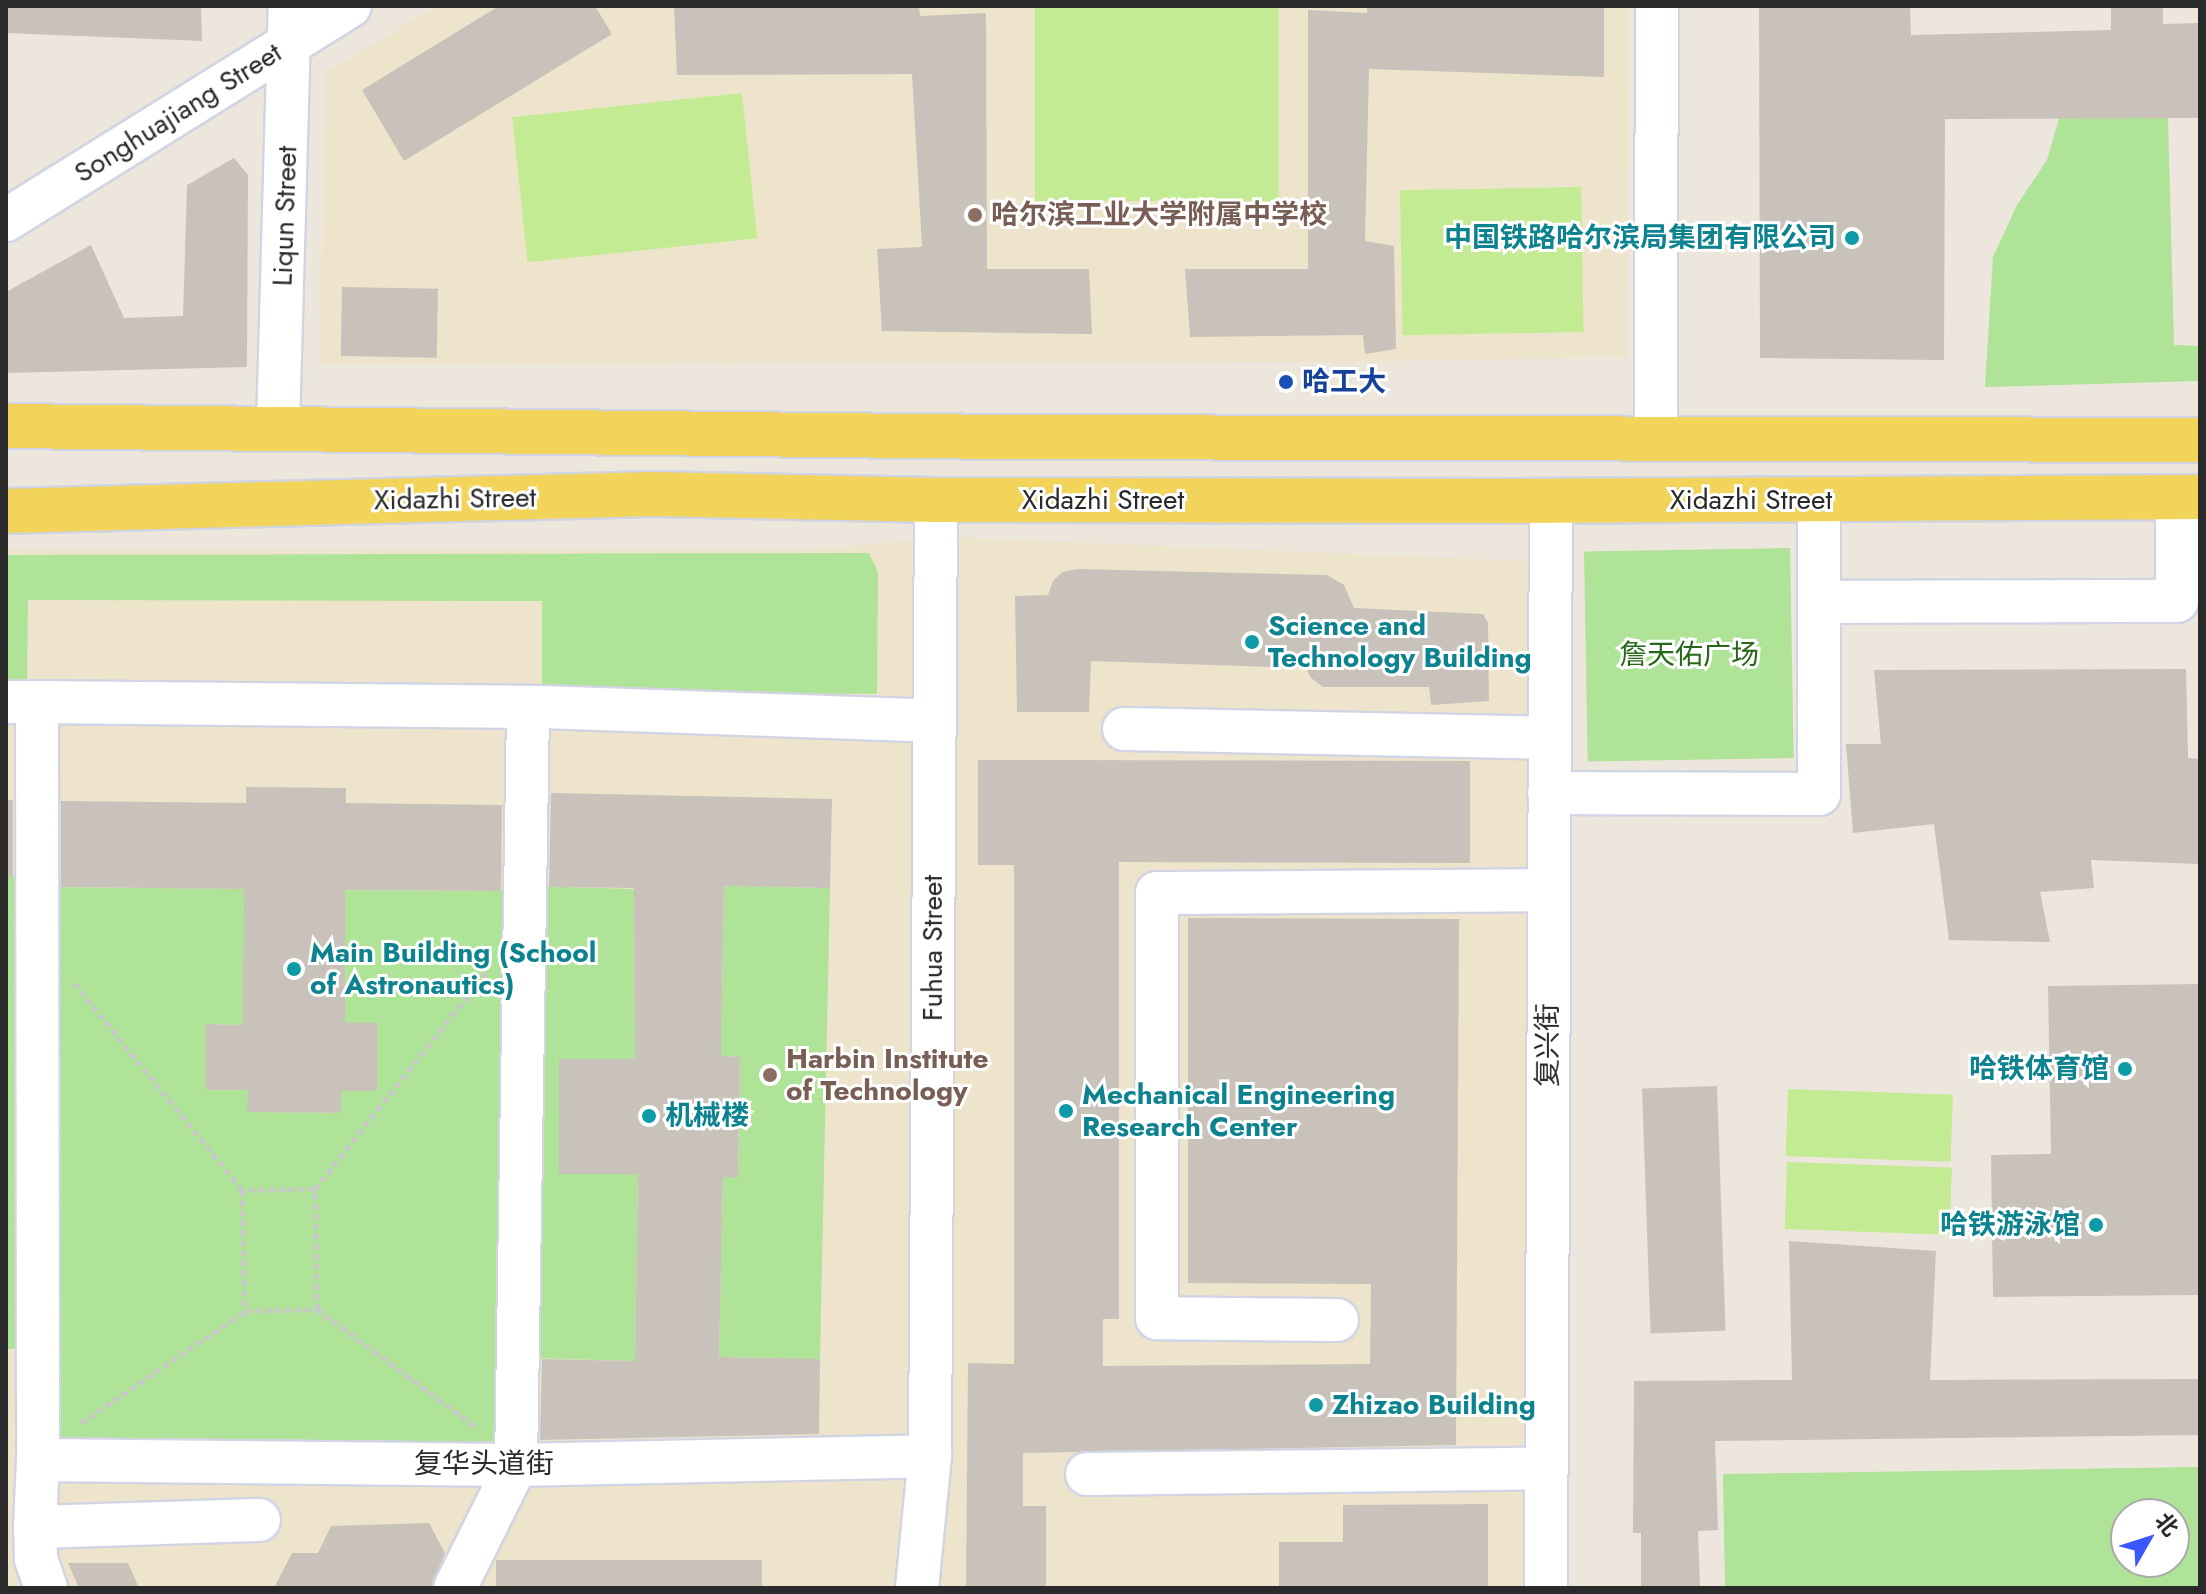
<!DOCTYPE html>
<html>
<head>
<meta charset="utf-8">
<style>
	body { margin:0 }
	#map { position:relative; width:2206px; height:1594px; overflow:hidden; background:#ece6dc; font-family:Jost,"Noto Sans SC",sans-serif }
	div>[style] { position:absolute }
	.education>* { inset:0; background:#eee4cb }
	.green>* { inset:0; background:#afe397; transform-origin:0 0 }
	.pitch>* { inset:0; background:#c3eb93; transform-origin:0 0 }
	.building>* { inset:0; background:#c8c2bb; transform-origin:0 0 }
	.path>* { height:5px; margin-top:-2.5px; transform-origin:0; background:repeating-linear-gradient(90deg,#c8c8c8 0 6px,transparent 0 10px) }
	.roads { filter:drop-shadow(2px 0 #d1d4e3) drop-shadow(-2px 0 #d1d4e3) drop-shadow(0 2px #d1d4e3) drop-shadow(0 -2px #d1d4e3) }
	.minor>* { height:42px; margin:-21px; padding:0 21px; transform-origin:21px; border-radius:21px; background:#fff }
	.major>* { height:44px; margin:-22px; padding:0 22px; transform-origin:22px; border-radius:22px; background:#f2d45b }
	.dots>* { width:22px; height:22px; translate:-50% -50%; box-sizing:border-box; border:4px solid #fff; border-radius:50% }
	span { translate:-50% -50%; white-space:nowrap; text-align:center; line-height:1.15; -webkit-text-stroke:6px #fff; paint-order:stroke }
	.street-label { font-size:28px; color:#2a2a2a }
	.education-label { font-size:28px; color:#785e54; font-weight:700 }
	.left { translate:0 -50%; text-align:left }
	.culture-label { font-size:28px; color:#0d838f; font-weight:700 }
	.right { translate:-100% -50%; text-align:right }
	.transit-label { font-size:28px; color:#164399; font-weight:700 }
	.park-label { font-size:28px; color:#276819 }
	.frame { position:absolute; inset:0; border:8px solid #2a2a2a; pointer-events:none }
	.north { position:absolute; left:2110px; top:1498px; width:80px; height:80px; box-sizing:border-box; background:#fff; border:2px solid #aaa; border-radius:50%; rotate:51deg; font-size:22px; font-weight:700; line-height:32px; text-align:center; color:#2a2a2a }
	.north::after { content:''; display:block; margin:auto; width:28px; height:36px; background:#3957fb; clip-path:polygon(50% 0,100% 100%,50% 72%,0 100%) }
</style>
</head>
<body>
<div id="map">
	<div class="education">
		<div style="clip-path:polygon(436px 6px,1629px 6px,1627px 357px,1332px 362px,319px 364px,326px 73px)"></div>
		<div style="clip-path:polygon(953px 537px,1541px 562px,1528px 1588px,6px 1588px,6px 549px,818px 549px)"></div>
	</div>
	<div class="green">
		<div style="clip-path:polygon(2059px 118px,2168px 118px,2174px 345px,2200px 346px,2200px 381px,1985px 387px,1993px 257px,2017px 205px,2047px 160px)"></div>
		<div style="left:1790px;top:548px;width:210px;height:206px;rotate:89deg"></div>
		<div style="clip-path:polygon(869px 553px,878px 572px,877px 694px,542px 691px,542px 601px,28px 600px,27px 686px,6px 686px,6px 555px)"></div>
		<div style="clip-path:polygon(6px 877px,23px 877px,20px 1349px,6px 1349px)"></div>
		<div style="clip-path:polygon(532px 886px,634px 889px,635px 1059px,559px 1059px,559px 1173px,638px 1174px,635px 1361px,528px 1358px)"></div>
		<div style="clip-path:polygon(724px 886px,830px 888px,820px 1359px,719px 1357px,723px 1177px,738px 1177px,740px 1057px,721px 1056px)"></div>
		<div style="clip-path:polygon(41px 887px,262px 889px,243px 1025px,206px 1024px,206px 1089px,248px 1090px,248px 1112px,340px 1113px,341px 1091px,377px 1091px,377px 1024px,345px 1023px,345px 912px,327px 890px,516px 891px,504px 1427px,488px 1455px,53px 1442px)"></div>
		<div style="clip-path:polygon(evenodd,2200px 1467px,2200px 1588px,1725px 1588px,1723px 1474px,2200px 1467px,2126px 1514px,2174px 1514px,2174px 1562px,2126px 1562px,2126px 1514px)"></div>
	</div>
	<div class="pitch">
		<div style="left:1035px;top:6px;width:244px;height:195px"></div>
		<div style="left:742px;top:93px;width:146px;height:231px;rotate:84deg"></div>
		<div style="left:1581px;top:187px;width:145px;height:181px;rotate:89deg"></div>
		<div style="left:1788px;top:1089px;width:165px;height:67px;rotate:2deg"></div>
		<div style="left:1787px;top:1162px;width:165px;height:67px;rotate:2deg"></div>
	</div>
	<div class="building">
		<div style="clip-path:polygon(6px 6px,201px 6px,202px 41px,6px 33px)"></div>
		<div style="clip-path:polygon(499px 6px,595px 6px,612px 34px,404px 161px,362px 90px)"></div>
		<div style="clip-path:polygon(674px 6px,919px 6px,920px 16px,986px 13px,987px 269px,1089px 269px,1092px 334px,882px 331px,877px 249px,922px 247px,912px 74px,677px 75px)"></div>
		<div style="clip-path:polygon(1367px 6px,1604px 6px,1604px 77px,1369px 69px,1365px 241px,1394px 246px,1396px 349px,1365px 354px,1363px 335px,1190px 337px,1185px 269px,1308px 269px,1308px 10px,1367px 13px)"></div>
		<div style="clip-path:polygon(1759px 6px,1910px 6px,1911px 35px,2111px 30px,2111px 6px,2163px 6px,2163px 24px,2200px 23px,2200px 118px,1945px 119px,1944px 360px,1760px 358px)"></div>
		<div style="clip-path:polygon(234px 158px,248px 175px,247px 367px,6px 373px,6px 292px,91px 245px,124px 318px,183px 316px,187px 185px)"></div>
		<div style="left:342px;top:287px;width:96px;height:69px;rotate:1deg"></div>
		<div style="clip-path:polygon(1078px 569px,1327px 575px,1344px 585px,1354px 608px,1483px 614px,1488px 623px,1489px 701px,1431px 705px,1429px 687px,1323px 687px,1311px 678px,1306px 668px,1091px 661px,1089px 712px,1017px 712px,1015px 596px,1048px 595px,1053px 581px,1062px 572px)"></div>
		<div style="clip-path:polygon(2186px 669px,2188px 758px,2200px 759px,2200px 864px,2091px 860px,2094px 888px,2040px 892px,2050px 942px,1949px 940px,1934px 824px,1853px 833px,1846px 744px,1881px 744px,1874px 670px)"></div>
		<div style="clip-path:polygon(978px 760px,1470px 761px,1470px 863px,1119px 862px,1119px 1319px,1103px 1319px,1103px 1366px,1370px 1364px,1371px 1284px,1188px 1283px,1188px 918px,1459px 919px,1456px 1445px,1023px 1453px,1023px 1506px,1046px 1506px,1046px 1588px,966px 1588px,968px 1363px,1014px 1364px,1014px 865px,978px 865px)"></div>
		<div style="clip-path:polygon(246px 787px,346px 788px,346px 803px,502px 805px,501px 891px,345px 890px,345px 1023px,377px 1023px,377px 1091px,341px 1091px,341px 1113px,247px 1112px,248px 1090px,206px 1090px,206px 1024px,243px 1025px,244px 889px,61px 887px,61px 801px,246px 803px)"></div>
		<div style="clip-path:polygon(551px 793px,832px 799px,830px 888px,724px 886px,721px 1056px,740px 1057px,738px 1178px,723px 1177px,719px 1357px,820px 1359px,819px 1434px,540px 1440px,542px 1359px,635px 1361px,638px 1174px,559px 1174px,559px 1059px,635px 1059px,634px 888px,549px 887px)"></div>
		<div style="left:6px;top:800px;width:7px;height:77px"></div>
		<div style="clip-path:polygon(2200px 984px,2200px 1295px,1993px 1297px,1991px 1155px,2051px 1154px,2048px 986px)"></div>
		<div style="left:1717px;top:1086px;width:245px;height:75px;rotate:88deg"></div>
		<div style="clip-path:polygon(1789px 1241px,1936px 1251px,1930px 1380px,2200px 1379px,2200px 1435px,1715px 1441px,1718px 1530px,1698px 1531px,1700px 1588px,1641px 1588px,1641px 1533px,1633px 1533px,1634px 1381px,1792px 1380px)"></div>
		<div style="clip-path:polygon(1488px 1504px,1488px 1588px,1279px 1588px,1279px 1542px,1343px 1542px,1343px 1505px)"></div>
		<div style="clip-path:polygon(429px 1523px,445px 1553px,431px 1588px,274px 1588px,292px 1553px,318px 1553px,331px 1526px)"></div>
		<div style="left:496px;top:1560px;width:266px;height:31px"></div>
		<div style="clip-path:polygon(68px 1563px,128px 1563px,139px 1588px,79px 1588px)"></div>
	</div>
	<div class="path">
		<div style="left:74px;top:983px;width:267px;rotate:50.9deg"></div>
		<div style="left:242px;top:1190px;width:121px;rotate:88.6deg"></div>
		<div style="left:245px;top:1311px;width:72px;rotate:-1.6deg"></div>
		<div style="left:317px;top:1309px;width:120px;rotate:-91deg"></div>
		<div style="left:315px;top:1189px;width:73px;rotate:179.2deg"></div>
		<div style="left:315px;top:1189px;width:279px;rotate:-51.7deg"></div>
		<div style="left:317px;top:1309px;width:199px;rotate:36.6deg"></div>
		<div style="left:81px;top:1423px;width:199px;rotate:-34.3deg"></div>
	</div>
	<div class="roads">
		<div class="minor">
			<div style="left:6px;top:220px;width:405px;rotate:-31.9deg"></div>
			<div style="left:278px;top:427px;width:421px;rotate:-88.4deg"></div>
			<div style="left:1656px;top:436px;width:430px;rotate:-89.9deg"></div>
			<div style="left:1819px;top:602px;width:358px;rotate:-0.2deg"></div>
			<div style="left:2177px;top:601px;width:104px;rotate:-90deg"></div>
			<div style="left:6px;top:702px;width:31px"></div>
			<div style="left:37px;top:702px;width:758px;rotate:89.92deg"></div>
			<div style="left:38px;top:1460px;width:67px;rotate:92.6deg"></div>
			<div style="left:35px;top:1527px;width:32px;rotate:88deg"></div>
			<div style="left:36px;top:1559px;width:31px;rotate:71deg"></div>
			<div style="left:37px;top:702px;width:505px;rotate:0.57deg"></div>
			<div style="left:542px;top:707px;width:393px;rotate:2deg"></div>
			<div style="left:1124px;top:729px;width:426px;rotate:1.2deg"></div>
			<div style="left:1549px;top:793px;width:270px;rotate:0.2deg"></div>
			<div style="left:1819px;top:794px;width:294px;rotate:-90deg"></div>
			<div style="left:1337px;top:1320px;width:180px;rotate:-179.4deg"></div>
			<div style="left:1157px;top:1318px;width:425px;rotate:-90deg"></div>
			<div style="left:1157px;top:893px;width:392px;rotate:-0.4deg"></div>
			<div style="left:38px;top:1460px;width:478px;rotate:0.6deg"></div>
			<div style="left:516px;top:1465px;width:414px;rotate:-1.2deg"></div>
			<div style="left:1087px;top:1474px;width:460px;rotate:-0.7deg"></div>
			<div style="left:35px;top:1527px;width:224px;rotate:-1.8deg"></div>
			<div style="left:455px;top:1588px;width:137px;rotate:-63.6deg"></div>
			<div style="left:516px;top:1465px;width:758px;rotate:-89.09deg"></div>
			<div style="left:917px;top:1588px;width:133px;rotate:-84.4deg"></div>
			<div style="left:930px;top:1456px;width:956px;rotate:-89.64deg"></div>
			<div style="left:1546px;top:1588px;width:1087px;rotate:-89.74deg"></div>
		</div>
		<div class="major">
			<div style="left:6px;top:426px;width:1000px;rotate:0.63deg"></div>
			<div style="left:1006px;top:437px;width:1194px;rotate:0.14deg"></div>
			<div style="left:6px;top:511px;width:647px;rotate:-1.51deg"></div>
			<div style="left:653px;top:494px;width:283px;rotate:1.2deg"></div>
			<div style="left:936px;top:500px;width:578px;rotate:0.1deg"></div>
			<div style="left:1514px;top:501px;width:686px;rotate:-0.33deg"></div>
		</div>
	</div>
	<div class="dots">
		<div style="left:975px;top:215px;background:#8d6e63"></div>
		<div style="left:1852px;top:238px;background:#0f9aa8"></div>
		<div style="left:1286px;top:382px;background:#1a4fb4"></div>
		<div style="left:1252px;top:642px;background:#0f9aa8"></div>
		<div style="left:294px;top:969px;background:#0f9aa8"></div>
		<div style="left:2125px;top:1069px;background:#0f9aa8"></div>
		<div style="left:770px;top:1075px;background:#8d6e63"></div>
		<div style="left:1066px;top:1111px;background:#0f9aa8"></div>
		<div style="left:649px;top:1116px;background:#0f9aa8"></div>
		<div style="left:2096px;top:1225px;background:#0f9aa8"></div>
		<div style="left:1316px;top:1405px;background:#0f9aa8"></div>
	</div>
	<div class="street-label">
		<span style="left:178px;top:113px;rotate:-32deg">Songhuajiang Street</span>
		<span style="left:285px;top:216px;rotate:-88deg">Liqun Street</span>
		<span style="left:455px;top:499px;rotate:-1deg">Xidazhi Street</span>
		<span style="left:1103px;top:500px">Xidazhi Street</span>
		<span style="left:1751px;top:500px">Xidazhi Street</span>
		<span style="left:933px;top:948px;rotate:-90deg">Fuhua Street</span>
		<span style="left:1548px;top:1045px;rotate:-90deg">复兴街</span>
		<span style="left:484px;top:1464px">复华头道街</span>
	</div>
	<div class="education-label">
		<span class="left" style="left:991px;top:215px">哈尔滨工业大学附属中学校</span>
		<span class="left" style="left:786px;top:1075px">Harbin Institute<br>of Technology</span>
	</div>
	<div class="culture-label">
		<span class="right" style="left:1836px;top:238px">中国铁路哈尔滨局集团有限公司</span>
		<span class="left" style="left:1268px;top:642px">Science and<br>Technology Building</span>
		<span class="left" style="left:310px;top:969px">Main Building (School<br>of Astronautics)</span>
		<span class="right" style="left:2109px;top:1069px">哈铁体育馆</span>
		<span class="left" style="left:1082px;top:1111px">Mechanical Engineering<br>Research Center</span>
		<span class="left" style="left:665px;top:1116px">机械楼</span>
		<span class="right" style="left:2080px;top:1225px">哈铁游泳馆</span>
		<span class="left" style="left:1332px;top:1405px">Zhizao Building</span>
	</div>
	<div class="transit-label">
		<span class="left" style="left:1302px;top:382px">哈工大</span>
	</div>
	<div class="park-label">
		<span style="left:1689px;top:655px">詹天佑广场</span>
	</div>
	<div class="frame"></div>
	<div class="north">北</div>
</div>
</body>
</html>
